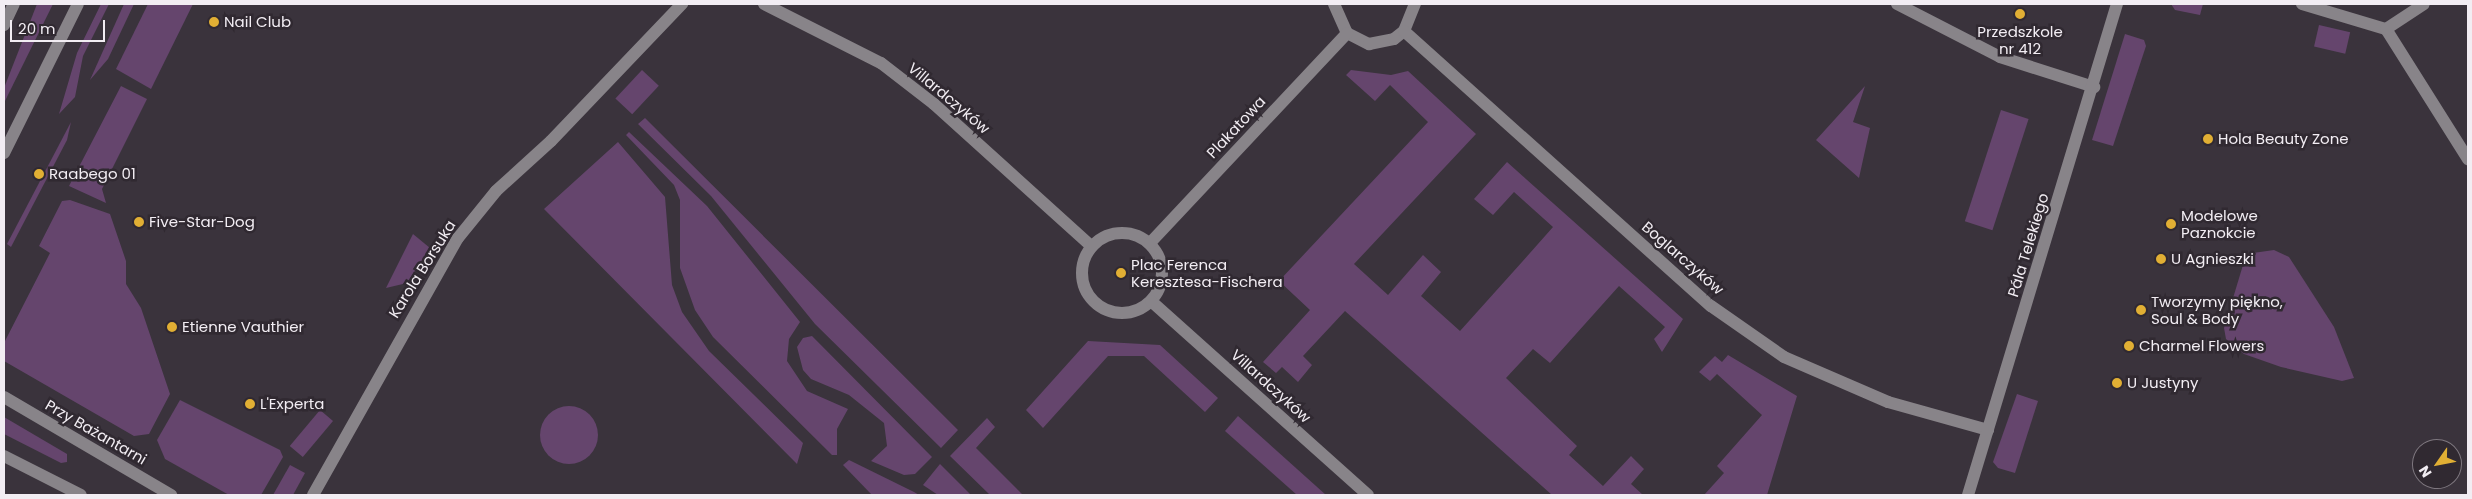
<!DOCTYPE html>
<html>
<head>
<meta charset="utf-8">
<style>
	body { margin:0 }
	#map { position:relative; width:2472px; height:499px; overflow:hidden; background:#3a333c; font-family:Poppins,sans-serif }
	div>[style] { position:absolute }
	.green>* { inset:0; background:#65456d; transform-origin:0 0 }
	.round { border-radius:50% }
	.minor>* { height:12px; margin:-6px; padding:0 6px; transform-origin:6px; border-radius:6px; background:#888489 }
	.minor>.ring { margin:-6px; padding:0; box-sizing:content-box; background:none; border:12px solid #888489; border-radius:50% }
	.dots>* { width:14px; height:14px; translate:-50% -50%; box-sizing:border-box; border:2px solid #302931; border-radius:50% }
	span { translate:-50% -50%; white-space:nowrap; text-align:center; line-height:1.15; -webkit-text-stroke:5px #302931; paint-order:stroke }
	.poi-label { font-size:15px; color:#f2edf3 }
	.left { translate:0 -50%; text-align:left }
	.street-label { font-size:15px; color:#f2edf3 }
	.frame { position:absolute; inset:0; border:5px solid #f2edf3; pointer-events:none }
	.north { position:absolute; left:2412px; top:439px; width:50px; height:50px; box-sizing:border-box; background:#302931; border:1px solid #7e777f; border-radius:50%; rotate:237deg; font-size:14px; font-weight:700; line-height:20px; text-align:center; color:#f2edf3 }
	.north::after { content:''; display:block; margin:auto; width:18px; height:22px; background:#e1af34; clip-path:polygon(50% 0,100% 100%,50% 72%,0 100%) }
	.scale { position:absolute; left:10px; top:20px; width:95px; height:22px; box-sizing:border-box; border:2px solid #f2edf3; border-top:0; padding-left:6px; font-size:15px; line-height:18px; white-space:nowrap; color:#f2edf3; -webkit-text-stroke:4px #302931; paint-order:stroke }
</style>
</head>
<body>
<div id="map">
	<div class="green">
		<div style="clip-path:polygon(37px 4px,53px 4px,4px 103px,4px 88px)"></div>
		<div style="clip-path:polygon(101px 4px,109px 4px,83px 56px,75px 97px,59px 114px,77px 53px)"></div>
		<div style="clip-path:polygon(124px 4px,134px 4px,108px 59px,90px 80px)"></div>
		<div style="clip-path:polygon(148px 4px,193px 4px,151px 89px,116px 69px)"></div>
		<div style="clip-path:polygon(2171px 4px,2203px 4px,2200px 15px,2175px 10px)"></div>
		<div style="left:2319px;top:25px;width:32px;height:22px;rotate:13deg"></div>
		<div style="clip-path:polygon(2125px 34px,2144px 40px,2146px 46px,2113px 146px,2092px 140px)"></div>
		<div style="left:642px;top:70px;width:23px;height:39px;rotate:43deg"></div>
		<div style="clip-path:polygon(1351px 70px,1391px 75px,1408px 71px,1476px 134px,1354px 264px,1388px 295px,1423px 255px,1441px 272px,1421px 296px,1460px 331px,1522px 262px,1553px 227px,1514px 192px,1493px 215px,1474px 199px,1507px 162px,1683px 319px,1662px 352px,1654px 339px,1665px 327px,1619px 286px,1550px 363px,1533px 349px,1506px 378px,1577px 446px,1569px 455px,1603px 486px,1631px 456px,1644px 469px,1631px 484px,1643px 495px,1552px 495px,1345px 311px,1303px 356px,1312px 365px,1298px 382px,1282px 367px,1276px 373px,1263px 362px,1310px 310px,1279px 281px,1428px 122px,1390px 85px,1375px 101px,1346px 75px)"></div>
		<div style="clip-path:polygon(121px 86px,147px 99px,102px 189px,106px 203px,69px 186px)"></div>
		<div style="clip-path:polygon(1865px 86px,1853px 122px,1870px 128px,1859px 178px,1816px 140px)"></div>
		<div style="left:2001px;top:110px;width:29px;height:117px;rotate:18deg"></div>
		<div style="clip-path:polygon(645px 118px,958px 430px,941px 448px,815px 324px,711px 196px,638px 124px)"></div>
		<div style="clip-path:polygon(71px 122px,67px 140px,11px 247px,7px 244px)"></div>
		<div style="clip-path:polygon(629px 132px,707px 206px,800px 322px,789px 339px,787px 361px,807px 391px,848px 409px,837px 429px,837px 455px,832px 455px,713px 337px,695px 310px,680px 268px,680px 200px,674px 185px,626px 135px)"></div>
		<div style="clip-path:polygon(618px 142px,665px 197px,672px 285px,682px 312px,709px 351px,803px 443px,797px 464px,544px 209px)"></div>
		<div style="clip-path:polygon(70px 200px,110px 214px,126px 261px,126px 284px,141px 308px,170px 394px,149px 434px,134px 436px,4px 361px,4px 343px,50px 253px,39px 246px,62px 201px)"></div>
		<div style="clip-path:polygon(413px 234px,430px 248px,407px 283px,386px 288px)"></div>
		<div style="clip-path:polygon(2274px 250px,2289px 257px,2334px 327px,2354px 378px,2342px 381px,2281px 367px,2244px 354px,2226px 339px,2224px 328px,2243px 265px,2253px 253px)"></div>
		<div style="clip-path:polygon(812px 336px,932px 457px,915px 474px,904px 475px,871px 461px,887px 446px,884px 423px,849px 395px,811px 379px,803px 370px,797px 347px,803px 338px)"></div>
		<div style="clip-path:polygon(1088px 341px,1160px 345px,1218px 398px,1205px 412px,1144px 356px,1108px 356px,1043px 428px,1026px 410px)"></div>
		<div style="clip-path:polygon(1728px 355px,1797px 396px,1767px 495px,1704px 495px,1724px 473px,1717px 466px,1762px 415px,1717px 374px,1710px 381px,1699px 372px,1715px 356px,1722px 362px)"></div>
		<div style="clip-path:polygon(2017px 394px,2038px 401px,2015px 473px,1998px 468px,1993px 462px)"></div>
		<div style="clip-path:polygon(180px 400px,280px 450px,283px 457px,261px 495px,229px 495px,165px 459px,157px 440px)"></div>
		<div class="round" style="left:540px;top:406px;width:58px;height:58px"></div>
		<div style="left:320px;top:410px;width:17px;height:47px;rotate:40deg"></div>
		<div style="clip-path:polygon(1238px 416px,1326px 495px,1297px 495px,1225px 431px)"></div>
		<div style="clip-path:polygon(4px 417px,67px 454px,67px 462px,61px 463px,4px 434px)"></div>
		<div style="clip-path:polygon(987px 418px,995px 427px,976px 448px,1023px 495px,990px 495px,950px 456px)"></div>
		<div style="clip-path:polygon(849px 460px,914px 492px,919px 495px,872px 495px,843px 465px)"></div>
		<div style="clip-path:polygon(940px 464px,971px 495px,938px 495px,923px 485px)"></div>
		<div style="clip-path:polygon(290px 465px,305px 473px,293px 495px,273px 495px)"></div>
	</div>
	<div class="minor">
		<div style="left:764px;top:4px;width:131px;rotate:26.8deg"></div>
		<div style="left:881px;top:63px;width:67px;rotate:37.7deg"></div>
		<div style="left:934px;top:104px;width:212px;rotate:42.1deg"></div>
		<div style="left:1334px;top:4px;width:32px;rotate:66deg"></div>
		<div style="left:1347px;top:33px;width:25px;rotate:27deg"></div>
		<div style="left:1369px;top:44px;width:25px;rotate:-11deg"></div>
		<div style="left:1394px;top:39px;width:13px;rotate:-39deg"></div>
		<div style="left:1404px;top:31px;width:29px;rotate:-68deg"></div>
		<div style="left:1897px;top:4px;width:116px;rotate:27.2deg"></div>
		<div style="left:2000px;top:57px;width:99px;rotate:17.7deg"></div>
		<div style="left:2302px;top:4px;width:88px;rotate:16.6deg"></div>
		<div style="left:2386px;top:29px;width:154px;rotate:57.8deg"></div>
		<div style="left:4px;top:25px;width:23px;rotate:-65deg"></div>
		<div style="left:2386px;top:29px;width:45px;rotate:-33.3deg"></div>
		<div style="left:1404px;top:31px;width:412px;rotate:41.9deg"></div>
		<div style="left:1711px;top:306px;width:89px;rotate:34.9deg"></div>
		<div style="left:1784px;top:357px;width:113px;rotate:23.4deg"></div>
		<div style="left:1888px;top:402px;width:104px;rotate:15.6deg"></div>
		<div style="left:4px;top:153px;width:166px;rotate:-63.6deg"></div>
		<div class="ring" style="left:1082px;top:233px;width:68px;height:68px"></div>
		<div style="left:1150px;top:243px;width:288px;rotate:-46.8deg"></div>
		<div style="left:1151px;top:301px;width:291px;rotate:41.8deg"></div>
		<div style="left:4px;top:397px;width:194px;rotate:30.4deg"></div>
		<div style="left:4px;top:456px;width:86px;rotate:26.9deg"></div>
		<div style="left:313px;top:495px;width:295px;rotate:-60.6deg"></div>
		<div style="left:458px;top:238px;width:60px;rotate:-51deg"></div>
		<div style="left:496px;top:191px;width:74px;rotate:-42.3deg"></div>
		<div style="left:551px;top:141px;width:190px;rotate:-46.3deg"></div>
		<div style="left:1968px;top:495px;width:513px;rotate:-73.12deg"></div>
	</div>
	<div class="dots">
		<div style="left:2020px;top:14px;background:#e1af34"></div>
		<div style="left:214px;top:22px;background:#e1af34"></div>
		<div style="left:2208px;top:139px;background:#e1af34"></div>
		<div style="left:39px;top:174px;background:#e1af34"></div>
		<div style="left:139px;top:222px;background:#e1af34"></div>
		<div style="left:2171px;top:224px;background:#e1af34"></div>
		<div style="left:2161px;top:259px;background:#e1af34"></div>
		<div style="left:1121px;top:273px;background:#e1af34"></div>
		<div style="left:2141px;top:310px;background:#e1af34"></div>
		<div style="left:172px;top:327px;background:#e1af34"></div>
		<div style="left:2129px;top:346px;background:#e1af34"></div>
		<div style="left:2117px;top:383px;background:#e1af34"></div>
		<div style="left:250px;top:404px;background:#e1af34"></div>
	</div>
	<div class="poi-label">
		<span class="left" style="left:224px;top:22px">Nail Club</span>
		<span style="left:2020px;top:40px">Przedszkole<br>nr 412</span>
		<span class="left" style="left:2218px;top:139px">Hola Beauty Zone</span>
		<span class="left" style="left:49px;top:174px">Raabego 01</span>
		<span class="left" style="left:2181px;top:224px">Modelowe<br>Paznokcie</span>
		<span class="left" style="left:149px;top:222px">Five-Star-Dog</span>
		<span class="left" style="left:2171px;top:259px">U Agnieszki</span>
		<span class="left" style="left:1131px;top:273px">Plac Ferenca<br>Keresztesa-Fischera</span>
		<span class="left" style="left:2151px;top:310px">Tworzymy piękno,<br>Soul &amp; Body</span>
		<span class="left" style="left:182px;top:327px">Etienne Vauthier</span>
		<span class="left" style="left:2139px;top:346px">Charmel Flowers</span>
		<span class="left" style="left:2127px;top:383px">U Justyny</span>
		<span class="left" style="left:260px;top:404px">L'Experta</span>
	</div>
	<div class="street-label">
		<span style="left:949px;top:98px;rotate:40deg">Villardczyków</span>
		<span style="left:1236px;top:127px;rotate:-47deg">Plakatowa</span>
		<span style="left:2028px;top:245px;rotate:-73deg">Pála Telekiego</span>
		<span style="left:1683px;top:258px;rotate:41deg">Boglarczyków</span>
		<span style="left:422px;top:269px;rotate:-58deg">Karola Borsuka</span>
		<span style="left:1271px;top:386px;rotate:42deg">Villardczyków</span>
		<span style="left:96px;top:432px;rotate:30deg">Przy Bażantarni</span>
	</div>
	<div class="frame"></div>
	<div class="north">N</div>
	<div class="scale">20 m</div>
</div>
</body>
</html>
